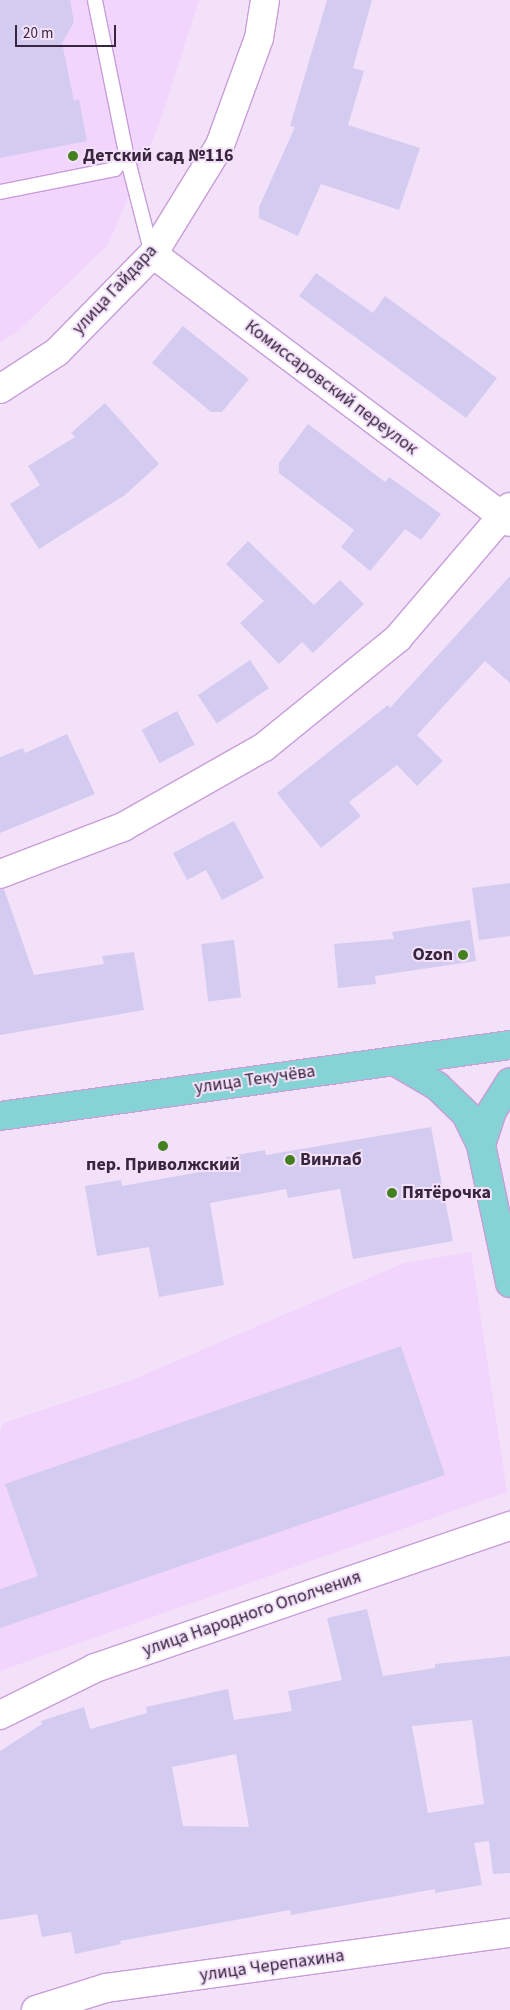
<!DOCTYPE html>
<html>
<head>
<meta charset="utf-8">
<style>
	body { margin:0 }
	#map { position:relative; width:510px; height:2010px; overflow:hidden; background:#f3e1fa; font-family:"Source Sans 3",sans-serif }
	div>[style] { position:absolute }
	.built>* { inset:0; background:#f2d5fd }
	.building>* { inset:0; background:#d4cbf0; transform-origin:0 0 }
	.roads { filter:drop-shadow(1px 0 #c89dd8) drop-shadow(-1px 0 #c89dd8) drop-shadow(0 1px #c89dd8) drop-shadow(0 -1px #c89dd8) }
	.service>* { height:14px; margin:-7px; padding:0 7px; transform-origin:7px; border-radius:7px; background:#fff }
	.minor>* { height:28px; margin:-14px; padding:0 14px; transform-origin:14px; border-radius:14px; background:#fff }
	.primary>* { height:28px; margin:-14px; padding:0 14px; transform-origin:14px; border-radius:14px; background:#85d3d4 }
	.dots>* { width:14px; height:14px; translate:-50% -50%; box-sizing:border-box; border:2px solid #f3e1fa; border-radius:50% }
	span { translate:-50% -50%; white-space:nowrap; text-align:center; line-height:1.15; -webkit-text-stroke:4px #f3e1fa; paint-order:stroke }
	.poi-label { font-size:18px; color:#37263d; font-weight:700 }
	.left { translate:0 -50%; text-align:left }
	.right { translate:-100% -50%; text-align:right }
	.street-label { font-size:18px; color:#37263d }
	.scale { position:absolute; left:15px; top:25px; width:101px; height:22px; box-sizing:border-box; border:2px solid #37263d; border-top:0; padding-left:6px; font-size:15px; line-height:18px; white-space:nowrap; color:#37263d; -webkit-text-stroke:4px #f3e1fa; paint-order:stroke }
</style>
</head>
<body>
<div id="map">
	<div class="built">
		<div style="clip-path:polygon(0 0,199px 0,159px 125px,108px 245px,18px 331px,0 343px)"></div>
		<div style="clip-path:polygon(471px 1252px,507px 1492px,0 1671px,0 1433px,3px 1423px,132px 1380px,404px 1263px)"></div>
	</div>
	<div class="building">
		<div style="clip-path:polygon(0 0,70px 0,74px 22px,62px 43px,74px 101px,79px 99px,87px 141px,0 158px)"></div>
		<div style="clip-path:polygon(327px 0,372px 0,353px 68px,364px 71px,348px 125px,420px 148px,399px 210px,321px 184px,298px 236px,259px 218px,259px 207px,295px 127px,290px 126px)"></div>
		<div style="clip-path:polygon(316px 273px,373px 313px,385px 296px,497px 378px,466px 418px,299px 296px)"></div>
		<div style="clip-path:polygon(183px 326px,249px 379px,222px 412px,211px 412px,152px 363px)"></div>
		<div style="clip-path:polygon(105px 403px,159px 464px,125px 495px,39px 549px,10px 504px,40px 485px,28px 466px,75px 437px,71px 433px)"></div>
		<div style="clip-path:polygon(308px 424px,385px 482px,389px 477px,441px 514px,421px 540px,405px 529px,370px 571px,341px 547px,354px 530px,279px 473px,279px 463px)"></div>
		<div style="clip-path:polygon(248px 541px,314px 605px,340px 580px,364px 604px,313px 653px,302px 642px,279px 664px,240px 623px,264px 601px,226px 564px)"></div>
		<div style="clip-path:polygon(510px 576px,510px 683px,485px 661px,417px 735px,443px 761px,417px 786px,397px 765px,349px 802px,361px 816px,321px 848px,277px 793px,388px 705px,390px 708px)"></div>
		<div style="left:250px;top:660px;width:34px;height:63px;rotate:56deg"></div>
		<div style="left:177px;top:711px;width:38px;height:40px;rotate:62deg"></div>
		<div style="clip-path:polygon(67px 734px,95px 794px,0 833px,0 757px,23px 748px,25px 753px)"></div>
		<div style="clip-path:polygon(234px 821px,264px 878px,222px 900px,206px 870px,187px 880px,173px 853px)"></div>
		<div style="clip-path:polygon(510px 883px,510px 936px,479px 940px,472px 888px)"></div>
		<div style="clip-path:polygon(4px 889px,34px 975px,104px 964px,102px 956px,134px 952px,144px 1010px,0 1035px,0 890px)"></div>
		<div style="clip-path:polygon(470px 920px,476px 961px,375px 976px,376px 984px,338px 988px,334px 944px,394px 939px,392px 932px)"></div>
		<div style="left:234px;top:940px;width:58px;height:33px;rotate:83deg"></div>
		<div style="clip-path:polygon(431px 1127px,453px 1241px,353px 1259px,340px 1189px,288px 1198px,286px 1189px,210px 1203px,224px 1285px,159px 1297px,149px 1247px,97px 1256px,85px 1186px,121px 1180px,122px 1186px,228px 1167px,226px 1157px,265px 1150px,266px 1155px)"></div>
		<div style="clip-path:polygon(401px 1346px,445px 1475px,0 1628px,0 1589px,38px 1576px,5px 1484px)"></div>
		<div style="clip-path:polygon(evenodd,367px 1609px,383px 1676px,435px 1668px,435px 1664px,510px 1656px,510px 1873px,493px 1874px,489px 1841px,474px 1843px,482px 1885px,435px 1893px,435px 1889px,291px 1915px,290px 1910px,120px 1941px,121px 1944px,75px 1954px,71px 1932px,42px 1937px,37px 1914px,0 1920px,0 1751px,42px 1724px,41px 1721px,84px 1707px,90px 1729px,147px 1713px,146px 1707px,228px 1689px,234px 1720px,292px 1711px,288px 1691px,342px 1680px,327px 1618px,367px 1609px,472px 1720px,484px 1804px,428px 1813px,412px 1726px,472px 1720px,367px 1609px,236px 1754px,249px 1827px,183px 1826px,172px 1767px,236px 1754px)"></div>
	</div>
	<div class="roads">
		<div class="service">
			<div style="left:126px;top:153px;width:104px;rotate:75.6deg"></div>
			<div style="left:0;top:192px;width:117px;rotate:-11.3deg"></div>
			<div style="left:115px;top:169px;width:19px;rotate:-55deg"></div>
			<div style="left:126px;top:153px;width:156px;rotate:-101.5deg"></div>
		</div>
		<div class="minor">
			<div style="left:153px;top:254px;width:446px;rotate:36.9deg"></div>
			<div style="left:0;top:389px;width:68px;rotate:-33deg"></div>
			<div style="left:57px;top:352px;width:137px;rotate:-45.6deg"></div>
			<div style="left:153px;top:254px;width:128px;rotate:-58.4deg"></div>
			<div style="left:220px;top:145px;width:114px;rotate:-70deg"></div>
			<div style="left:259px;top:38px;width:38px;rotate:-81deg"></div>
			<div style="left:0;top:874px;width:132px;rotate:-20.9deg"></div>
			<div style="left:123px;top:827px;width:162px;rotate:-29.6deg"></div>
			<div style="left:264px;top:747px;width:173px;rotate:-39.1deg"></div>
			<div style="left:398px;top:638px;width:172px;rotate:-49.5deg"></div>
			<div style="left:0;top:1715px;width:106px;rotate:-26.3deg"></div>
			<div style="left:95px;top:1668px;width:439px;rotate:-18.9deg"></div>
			<div style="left:36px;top:2010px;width:73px;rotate:-17.4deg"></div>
			<div style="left:106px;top:1988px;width:408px;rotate:-7.8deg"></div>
		</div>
		<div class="primary">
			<div style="left:394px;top:1061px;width:50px;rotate:30.2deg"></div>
			<div style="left:437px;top:1086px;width:40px;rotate:44deg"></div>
			<div style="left:466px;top:1114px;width:34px;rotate:64deg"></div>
			<div style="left:481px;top:1145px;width:141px;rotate:78.1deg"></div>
			<div style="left:0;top:1116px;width:515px;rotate:-7.93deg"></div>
			<div style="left:481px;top:1145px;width:36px;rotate:-72deg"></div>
			<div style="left:492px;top:1111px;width:34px;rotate:-58deg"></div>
		</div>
	</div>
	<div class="dots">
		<div style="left:73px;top:156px;background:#438120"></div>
		<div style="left:463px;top:955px;background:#438120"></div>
		<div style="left:163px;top:1146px;background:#438120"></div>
		<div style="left:290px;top:1160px;background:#438120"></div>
		<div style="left:392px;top:1193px;background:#438120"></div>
	</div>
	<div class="poi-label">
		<span class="left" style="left:83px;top:156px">Детский сад №116</span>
		<span class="right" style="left:453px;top:955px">Ozon</span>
		<span class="left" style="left:300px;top:1160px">Винлаб</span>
		<span style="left:163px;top:1165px">пер. Приволжский</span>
		<span class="left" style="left:402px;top:1193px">Пятёрочка</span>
	</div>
	<div class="street-label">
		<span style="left:115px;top:290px;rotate:-47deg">улица Гайдара</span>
		<span style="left:331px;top:388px;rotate:37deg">Комиссаровский переулок</span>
		<span style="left:255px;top:1080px;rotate:-8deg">улица Текучёва</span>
		<span style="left:252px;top:1614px;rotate:-19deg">улица Народного Ополчения</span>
		<span style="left:272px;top:1966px;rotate:-8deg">улица Черепахина</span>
	</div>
	<div class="scale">20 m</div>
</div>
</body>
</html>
